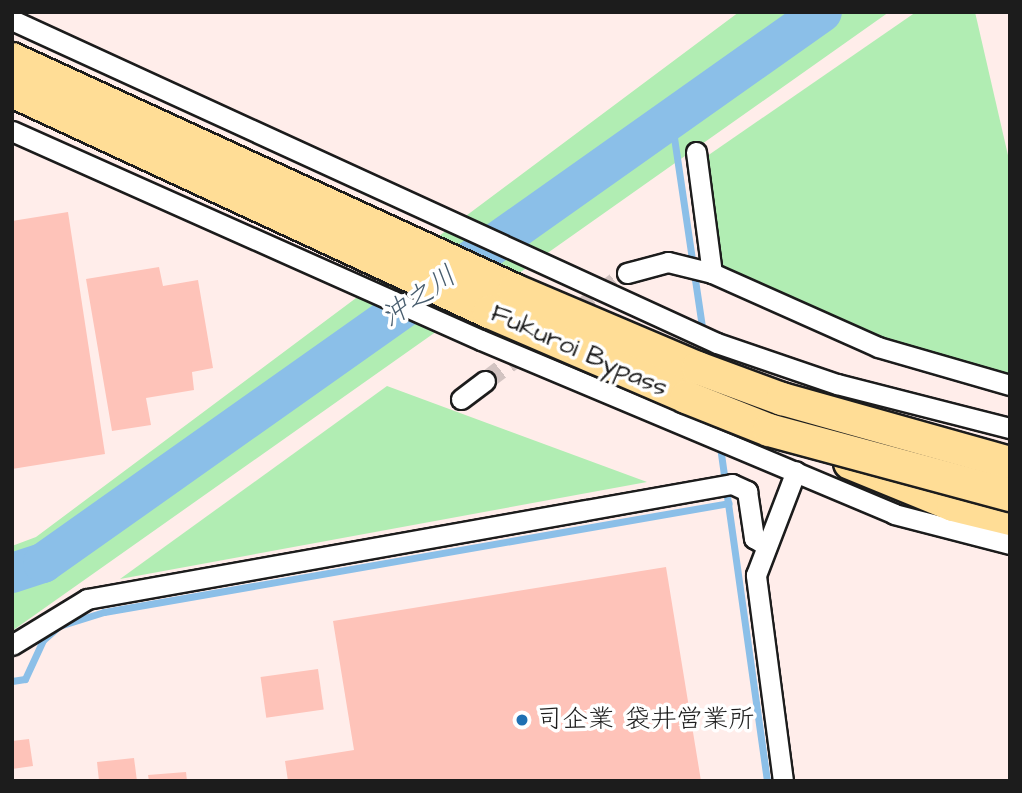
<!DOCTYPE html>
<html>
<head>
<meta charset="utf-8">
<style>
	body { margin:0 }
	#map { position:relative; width:1022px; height:793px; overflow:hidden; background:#ffedea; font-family:"Architects Daughter","Klee One",sans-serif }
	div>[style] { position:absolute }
	.green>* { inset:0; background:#b1edb3 }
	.stream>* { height:7px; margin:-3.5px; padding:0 3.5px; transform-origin:3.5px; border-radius:3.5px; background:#8bbfe8 }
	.river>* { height:40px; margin:-20px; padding:0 20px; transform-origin:20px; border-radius:20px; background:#8bbfe8 }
	.building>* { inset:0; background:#fec3b9; transform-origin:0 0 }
	.minor-tunnel>* { height:19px; margin-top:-9.5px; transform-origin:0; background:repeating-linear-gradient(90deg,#d2c3c1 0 19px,transparent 0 29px) }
	.roads { filter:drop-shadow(2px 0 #1c1c1c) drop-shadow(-2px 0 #1c1c1c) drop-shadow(0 2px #1c1c1c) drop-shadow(0 -2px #1c1c1c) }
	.minor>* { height:19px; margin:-9.5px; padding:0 9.5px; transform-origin:9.5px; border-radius:9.5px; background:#fff }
	.trunk>* { height:32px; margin:-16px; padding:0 16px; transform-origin:16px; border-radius:16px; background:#ffdd96 }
	.bridges { filter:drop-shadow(2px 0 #1c1c1c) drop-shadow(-2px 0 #1c1c1c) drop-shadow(0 2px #1c1c1c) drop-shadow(0 -2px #1c1c1c) }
	.trunk-bridge>* { height:32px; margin:-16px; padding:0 16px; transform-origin:16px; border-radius:16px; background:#ffdd96 }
	.dots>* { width:19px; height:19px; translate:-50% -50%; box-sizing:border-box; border:4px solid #fff; border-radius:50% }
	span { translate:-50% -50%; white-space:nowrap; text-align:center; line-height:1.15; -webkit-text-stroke:7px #fff; paint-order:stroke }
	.street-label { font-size:26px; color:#1c1c1c }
	.poi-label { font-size:26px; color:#1c1c1c }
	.left { translate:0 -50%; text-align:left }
	.water-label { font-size:28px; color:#485d6e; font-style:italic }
	.frame { position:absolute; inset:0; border:14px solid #1c1c1c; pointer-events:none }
</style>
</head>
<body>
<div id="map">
	<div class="green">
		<div style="clip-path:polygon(739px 12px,889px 12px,12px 631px,12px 546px,36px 537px)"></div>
		<div style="clip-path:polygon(916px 12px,975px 12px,1010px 164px,1010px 383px,859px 339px,723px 278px,697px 163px)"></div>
		<div style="clip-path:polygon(387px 386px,647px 482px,120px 579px)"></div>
	</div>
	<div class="stream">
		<div style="left:671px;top:117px;width:247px;rotate:81.6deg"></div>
		<div style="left:716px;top:418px;width:367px;rotate:82deg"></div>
		<div style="left:12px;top:587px;width:39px;rotate:-38deg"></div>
		<div style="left:12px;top:681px;width:13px;rotate:-9deg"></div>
		<div style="left:25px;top:679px;width:43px;rotate:-65.2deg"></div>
		<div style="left:43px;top:640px;width:21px;rotate:-41deg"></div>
		<div style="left:59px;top:626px;width:47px;rotate:-17.3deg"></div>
		<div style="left:104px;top:612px;width:634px;rotate:-9.89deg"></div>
	</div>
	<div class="river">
		<div style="left:12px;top:573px;width:33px;rotate:-18deg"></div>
		<div style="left:43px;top:563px;width:954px;rotate:-35.27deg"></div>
	</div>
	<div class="building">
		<div style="clip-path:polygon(68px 212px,105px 454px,12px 469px,12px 221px)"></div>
		<div style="clip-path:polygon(159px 267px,163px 286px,198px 280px,213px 368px,192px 372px,194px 390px,146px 398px,151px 425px,112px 431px,86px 279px)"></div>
		<div style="clip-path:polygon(666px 567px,701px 781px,288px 781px,285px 761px,354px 750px,333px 621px)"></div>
		<div style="left:318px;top:669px;width:41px;height:58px;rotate:82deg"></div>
		<div style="clip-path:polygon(29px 739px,33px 766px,12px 769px,12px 741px)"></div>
		<div style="clip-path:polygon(134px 758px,137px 781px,99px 781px,97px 762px)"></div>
		<div style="clip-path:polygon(186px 772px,187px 781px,149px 781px,148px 775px)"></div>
	</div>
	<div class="minor-tunnel">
		<div style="left:485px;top:381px;width:178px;rotate:-37.3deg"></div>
	</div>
	<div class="roads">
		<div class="minor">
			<div style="left:12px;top:20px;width:775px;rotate:24.62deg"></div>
			<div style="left:717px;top:343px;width:127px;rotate:18.9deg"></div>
			<div style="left:837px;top:384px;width:179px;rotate:14.3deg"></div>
			<div style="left:12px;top:131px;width:513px;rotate:24.02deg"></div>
			<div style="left:481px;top:340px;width:448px;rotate:22.8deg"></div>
			<div style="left:894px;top:514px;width:120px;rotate:14.5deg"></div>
			<div style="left:696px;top:152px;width:122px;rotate:82.5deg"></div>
			<div style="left:627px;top:273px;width:42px;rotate:-15deg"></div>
			<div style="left:668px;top:262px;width:45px;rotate:14deg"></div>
			<div style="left:712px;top:273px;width:182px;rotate:24deg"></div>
			<div style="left:878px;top:347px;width:137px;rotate:16.1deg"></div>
			<div style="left:461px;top:399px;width:30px;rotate:-37deg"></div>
			<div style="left:12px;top:645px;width:88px;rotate:-31.5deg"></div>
			<div style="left:87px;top:599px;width:655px;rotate:-10.11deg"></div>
			<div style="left:732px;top:484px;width:17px;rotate:25deg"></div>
			<div style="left:747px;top:491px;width:48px;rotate:81.5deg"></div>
			<div style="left:754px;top:538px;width:15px;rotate:32deg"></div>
			<div style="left:783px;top:781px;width:208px;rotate:-97.5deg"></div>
			<div style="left:756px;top:575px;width:111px;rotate:-69deg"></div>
		</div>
		<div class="trunk">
			<div style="left:850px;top:463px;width:111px;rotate:22.2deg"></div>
			<div style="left:953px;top:505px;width:59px;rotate:13.8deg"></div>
		</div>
	</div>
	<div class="bridges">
		<div class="trunk-bridge">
			<div style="left:12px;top:59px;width:553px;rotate:24.71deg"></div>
			<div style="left:514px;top:290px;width:200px;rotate:23deg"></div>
			<div style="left:698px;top:368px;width:90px;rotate:20.3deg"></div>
			<div style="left:782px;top:399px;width:237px;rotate:15.7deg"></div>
			<div style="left:12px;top:91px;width:526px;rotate:24.86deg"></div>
			<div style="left:489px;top:312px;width:215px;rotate:23.3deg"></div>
			<div style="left:686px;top:397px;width:89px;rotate:21.7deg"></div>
			<div style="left:769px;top:430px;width:250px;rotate:15.1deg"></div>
		</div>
	</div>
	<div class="dots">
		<div style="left:522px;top:720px;background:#1f6fb2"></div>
	</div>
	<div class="street-label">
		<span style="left:579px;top:351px;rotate:24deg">Fukuroi Bypass</span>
	</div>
	<div class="poi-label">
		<span class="left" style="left:536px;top:720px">司企業 袋井営業所</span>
	</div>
	<div class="water-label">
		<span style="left:419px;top:297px;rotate:-35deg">沖之川</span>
	</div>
	<div class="frame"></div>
</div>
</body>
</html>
